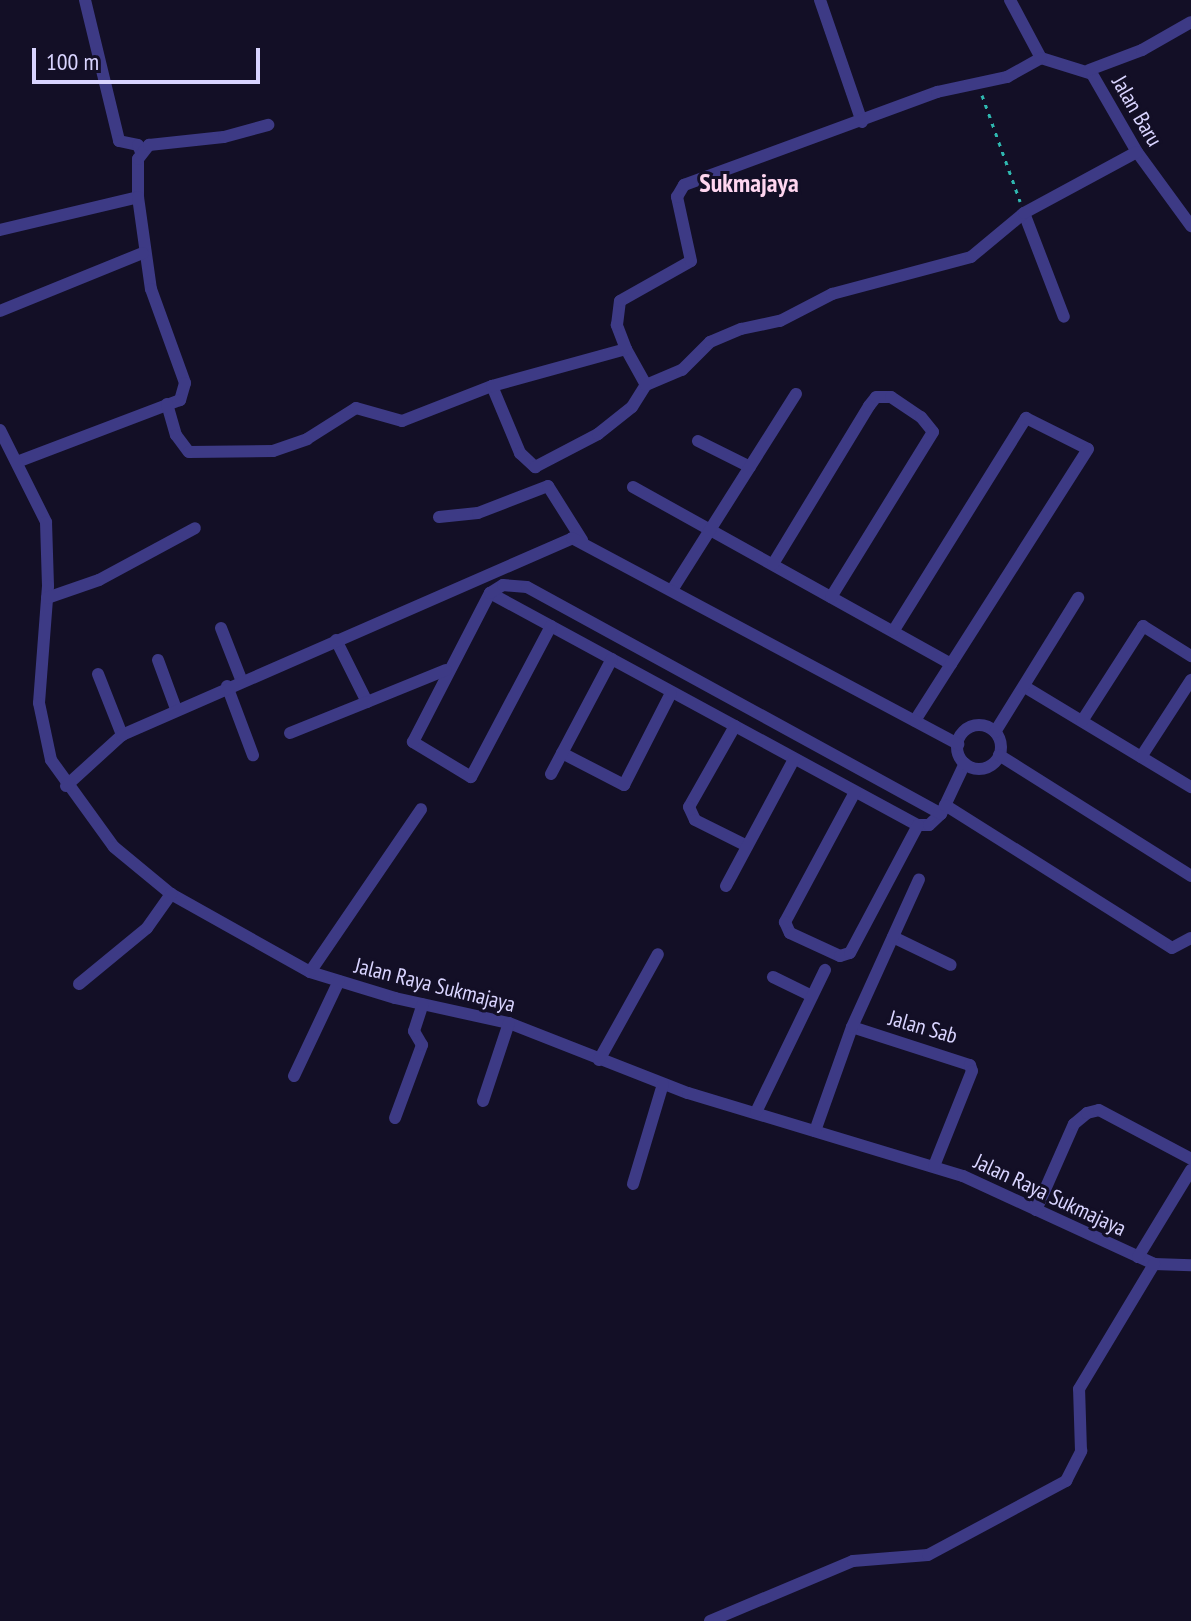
<!DOCTYPE html>
<html>
<head>
<meta charset="utf-8">
<style>
	body { margin:0 }
	#map { position:relative; width:1191px; height:1621px; overflow:hidden; background:#130f26; font-family:"PT Sans Narrow",sans-serif }
	div>[style] { position:absolute }
	.path>* { height:3px; margin-top:-1.5px; transform-origin:0; background:repeating-linear-gradient(90deg,#2fb8b0 0 4px,transparent 0 10px) }
	.minor>* { height:12px; margin:-6px; padding:0 6px; transform-origin:6px; border-radius:6px; background:#3d3a85 }
	.minor>.ring { margin:-6px; padding:0; box-sizing:content-box; background:none; border:12px solid #3d3a85; border-radius:50% }
	span { translate:-50% -50%; white-space:nowrap; text-align:center; line-height:1.15; -webkit-text-stroke:6px #130f26; paint-order:stroke }
	.street-label { font-size:22px; color:#d9d4ff }
	.quarter-label { font-size:26px; color:#ffd6f0; font-weight:700 }
	.scale { position:absolute; left:32px; top:48px; width:228px; height:36px; box-sizing:border-box; border:4px solid #d9d4ff; border-top:0; padding-left:10px; font-size:24px; line-height:28px; white-space:nowrap; color:#d9d4ff; -webkit-text-stroke:6px #130f26; paint-order:stroke }
</style>
</head>
<body>
<div id="map">
	<div class="path">
		<div style="left:982px;top:95px;width:113px;rotate:70.3deg"></div>
	</div>
	<div class="minor">
		<div style="left:85px;top:0;width:145px;rotate:76.4deg"></div>
		<div style="left:119px;top:141px;width:19px;rotate:12deg"></div>
		<div style="left:138px;top:145px;width:8px;rotate:67deg"></div>
		<div style="left:820px;top:0;width:129px;rotate:71deg"></div>
		<div style="left:1010px;top:0;width:66px;rotate:61.9deg"></div>
		<div style="left:1041px;top:58px;width:53px;rotate:17.4deg"></div>
		<div style="left:1092px;top:74px;width:90px;rotate:60deg"></div>
		<div style="left:1137px;top:152px;width:92px;rotate:53.9deg"></div>
		<div style="left:1089px;top:70px;width:57px;rotate:-20.7deg"></div>
		<div style="left:1142px;top:50px;width:56px;rotate:-29.7deg"></div>
		<div style="left:138px;top:197px;width:38px;rotate:-90deg"></div>
		<div style="left:138px;top:159px;width:18px;rotate:-52deg"></div>
		<div style="left:149px;top:145px;width:75px;rotate:-6.1deg"></div>
		<div style="left:224px;top:137px;width:46px;rotate:-15.3deg"></div>
		<div style="left:1024px;top:213px;width:111px;rotate:69deg"></div>
		<div style="left:0;top:230px;width:142px;rotate:-13.4deg"></div>
		<div style="left:138px;top:197px;width:93px;rotate:82deg"></div>
		<div style="left:151px;top:289px;width:100px;rotate:70.1deg"></div>
		<div style="left:185px;top:383px;width:18px;rotate:106deg"></div>
		<div style="left:180px;top:400px;width:172px;rotate:159.2deg"></div>
		<div style="left:0;top:311px;width:154px;rotate:-22.1deg"></div>
		<div style="left:646px;top:385px;width:39px;rotate:-23deg"></div>
		<div style="left:682px;top:370px;width:40px;rotate:-45deg"></div>
		<div style="left:710px;top:342px;width:34px;rotate:-23deg"></div>
		<div style="left:741px;top:329px;width:40px;rotate:-12deg"></div>
		<div style="left:780px;top:321px;width:59px;rotate:-27.4deg"></div>
		<div style="left:832px;top:294px;width:144px;rotate:-14.9deg"></div>
		<div style="left:971px;top:257px;width:69px;rotate:-39.7deg"></div>
		<div style="left:1024px;top:213px;width:128px;rotate:-28.4deg"></div>
		<div style="left:492px;top:386px;width:73px;rotate:67.3deg"></div>
		<div style="left:520px;top:453px;width:21px;rotate:43deg"></div>
		<div style="left:535px;top:467px;width:71px;rotate:-27.6deg"></div>
		<div style="left:598px;top:434px;width:43px;rotate:-38.5deg"></div>
		<div style="left:632px;top:407px;width:26px;rotate:-58deg"></div>
		<div style="left:646px;top:385px;width:41px;rotate:-119.1deg"></div>
		<div style="left:167px;top:404px;width:32px;rotate:74deg"></div>
		<div style="left:176px;top:435px;width:21px;rotate:53deg"></div>
		<div style="left:189px;top:452px;width:84px;rotate:-0.7deg"></div>
		<div style="left:273px;top:451px;width:36px;rotate:-19deg"></div>
		<div style="left:307px;top:439px;width:58px;rotate:-32.3deg"></div>
		<div style="left:356px;top:408px;width:48px;rotate:15.8deg"></div>
		<div style="left:402px;top:421px;width:97px;rotate:-21.3deg"></div>
		<div style="left:492px;top:386px;width:139px;rotate:-15.4deg"></div>
		<div style="left:626px;top:349px;width:26px;rotate:-111deg"></div>
		<div style="left:617px;top:325px;width:24px;rotate:-83deg"></div>
		<div style="left:620px;top:301px;width:81px;rotate:-29.4deg"></div>
		<div style="left:691px;top:261px;width:66px;rotate:-102.3deg"></div>
		<div style="left:677px;top:197px;width:14px;rotate:-60deg"></div>
		<div style="left:684px;top:185px;width:270px;rotate:-20.2deg"></div>
		<div style="left:937px;top:92px;width:72px;rotate:-12.1deg"></div>
		<div style="left:1007px;top:77px;width:39px;rotate:-29deg"></div>
		<div style="left:0;top:430px;width:103px;rotate:63.4deg"></div>
		<div style="left:46px;top:522px;width:64px;rotate:88.2deg"></div>
		<div style="left:48px;top:586px;width:117px;rotate:94.4deg"></div>
		<div style="left:39px;top:703px;width:58px;rotate:78.1deg"></div>
		<div style="left:51px;top:760px;width:107px;rotate:54.1deg"></div>
		<div style="left:114px;top:847px;width:74px;rotate:39.5deg"></div>
		<div style="left:171px;top:894px;width:159px;rotate:29.3deg"></div>
		<div style="left:310px;top:972px;width:89px;rotate:17deg"></div>
		<div style="left:395px;top:998px;width:117px;rotate:12.4deg"></div>
		<div style="left:509px;top:1023px;width:192px;rotate:21.4deg"></div>
		<div style="left:688px;top:1093px;width:287px;rotate:16.8deg"></div>
		<div style="left:963px;top:1176px;width:210px;rotate:24.7deg"></div>
		<div style="left:1154px;top:1264px;width:37px;rotate:2deg"></div>
		<div style="left:698px;top:441px;width:58px;rotate:26.6deg"></div>
		<div style="left:633px;top:487px;width:364px;rotate:29.1deg"></div>
		<div style="left:439px;top:517px;width:39px;rotate:-6deg"></div>
		<div style="left:478px;top:513px;width:75px;rotate:-21.1deg"></div>
		<div style="left:548px;top:486px;width:64px;rotate:57.8deg"></div>
		<div style="left:773px;top:564px;width:185px;rotate:-58.7deg"></div>
		<div style="left:869px;top:406px;width:11px;rotate:-52deg"></div>
		<div style="left:876px;top:397px;width:15px"></div>
		<div style="left:891px;top:397px;width:36px;rotate:34deg"></div>
		<div style="left:921px;top:417px;width:19px;rotate:51deg"></div>
		<div style="left:933px;top:432px;width:194px;rotate:121.7deg"></div>
		<div style="left:672px;top:590px;width:232px;rotate:-57.7deg"></div>
		<div style="left:490px;top:593px;width:487px;rotate:28.5deg"></div>
		<div style="left:918px;top:825px;width:11px"></div>
		<div style="left:929px;top:825px;width:16px;rotate:-43deg"></div>
		<div style="left:941px;top:814px;width:56px;rotate:-64.8deg"></div>
		<div style="left:47px;top:598px;width:55px;rotate:-19.1deg"></div>
		<div style="left:99px;top:580px;width:109px;rotate:-28.4deg"></div>
		<div style="left:551px;top:626px;width:171px;rotate:117.9deg"></div>
		<div style="left:471px;top:777px;width:68px;rotate:-148.9deg"></div>
		<div style="left:413px;top:742px;width:168px;rotate:-62.7deg"></div>
		<div style="left:490px;top:593px;width:15px;rotate:-32deg"></div>
		<div style="left:503px;top:585px;width:24px;rotate:5deg"></div>
		<div style="left:527px;top:587px;width:472px;rotate:28.7deg"></div>
		<div style="left:221px;top:628px;width:55px;rotate:68.6deg"></div>
		<div style="left:894px;top:630px;width:250px;rotate:-58.1deg"></div>
		<div style="left:1026px;top:418px;width:69px;rotate:26.6deg"></div>
		<div style="left:1088px;top:449px;width:322px;rotate:122.5deg"></div>
		<div style="left:336px;top:640px;width:69px;rotate:63.4deg"></div>
		<div style="left:367px;top:702px;width:85px;rotate:-22.1deg"></div>
		<div style="left:158px;top:660px;width:52px;rotate:69.8deg"></div>
		<div style="left:98px;top:674px;width:66px;rotate:68.5deg"></div>
		<div style="left:227px;top:686px;width:74px;rotate:69.4deg"></div>
		<div style="left:1025px;top:687px;width:194px;rotate:31.1deg"></div>
		<div style="left:1082px;top:721px;width:113px;rotate:-57.3deg"></div>
		<div style="left:1143px;top:626px;width:57px;rotate:32deg"></div>
		<div class="ring" style="left:957px;top:725px;width:32px;height:32px"></div>
		<div style="left:735px;top:726px;width:93px;rotate:119.6deg"></div>
		<div style="left:689px;top:807px;width:14px;rotate:65deg"></div>
		<div style="left:695px;top:820px;width:58px;rotate:26.6deg"></div>
		<div style="left:995px;top:732px;width:158px;rotate:-58.2deg"></div>
		<div style="left:290px;top:733px;width:83px;rotate:-21.9deg"></div>
		<div style="left:562px;top:753px;width:70px;rotate:27.3deg"></div>
		<div style="left:624px;top:785px;width:103px;rotate:-62.9deg"></div>
		<div style="left:999px;top:755px;width:227px;rotate:32.2deg"></div>
		<div style="left:1141px;top:757px;width:92px;rotate:-57deg"></div>
		<div style="left:551px;top:774px;width:130px;rotate:-62.1deg"></div>
		<div style="left:66px;top:786px;width:76px;rotate:-42.3deg"></div>
		<div style="left:122px;top:735px;width:491px;rotate:-23.6deg"></div>
		<div style="left:572px;top:538px;width:438px;rotate:28.1deg"></div>
		<div style="left:855px;top:792px;width:148px;rotate:118.3deg"></div>
		<div style="left:785px;top:922px;width:12px;rotate:66deg"></div>
		<div style="left:790px;top:933px;width:55px;rotate:24.7deg"></div>
		<div style="left:840px;top:956px;width:10px;rotate:-17deg"></div>
		<div style="left:850px;top:953px;width:145px;rotate:-62deg"></div>
		<div style="left:945px;top:805px;width:268px;rotate:32.2deg"></div>
		<div style="left:1172px;top:948px;width:21px;rotate:-28deg"></div>
		<div style="left:726px;top:886px;width:144px;rotate:-61.8deg"></div>
		<div style="left:893px;top:937px;width:64px;rotate:25.8deg"></div>
		<div style="left:310px;top:972px;width:197px;rotate:-55.7deg"></div>
		<div style="left:773px;top:977px;width:43px;rotate:26deg"></div>
		<div style="left:79px;top:984px;width:88px;rotate:-39.5deg"></div>
		<div style="left:147px;top:928px;width:42px;rotate:-54.8deg"></div>
		<div style="left:852px;top:1027px;width:124px;rotate:17.9deg"></div>
		<div style="left:970px;top:1065px;width:6px;rotate:72deg"></div>
		<div style="left:972px;top:1071px;width:102px;rotate:111.8deg"></div>
		<div style="left:599px;top:1060px;width:121px;rotate:-60.9deg"></div>
		<div style="left:294px;top:1076px;width:105px;rotate:-64.7deg"></div>
		<div style="left:483px;top:1101px;width:82px;rotate:-71.6deg"></div>
		<div style="left:756px;top:1112px;width:158px;rotate:-64.1deg"></div>
		<div style="left:395px;top:1118px;width:78px;rotate:-69.7deg"></div>
		<div style="left:422px;top:1045px;width:16px;rotate:-120deg"></div>
		<div style="left:414px;top:1031px;width:28px;rotate:-72deg"></div>
		<div style="left:815px;top:1131px;width:110px;rotate:-70.4deg"></div>
		<div style="left:852px;top:1027px;width:162px;rotate:-65.6deg"></div>
		<div style="left:633px;top:1184px;width:104px;rotate:-73.3deg"></div>
		<div style="left:1036px;top:1210px;width:94px;rotate:-66.2deg"></div>
		<div style="left:1074px;top:1124px;width:17px;rotate:-40deg"></div>
		<div style="left:1087px;top:1113px;width:12px;rotate:-14deg"></div>
		<div style="left:1099px;top:1110px;width:104px;rotate:28deg"></div>
		<div style="left:1138px;top:1257px;width:102px;rotate:-58.7deg"></div>
		<div style="left:710px;top:1621px;width:155px;rotate:-22.8deg"></div>
		<div style="left:853px;top:1561px;width:75px;rotate:-4.6deg"></div>
		<div style="left:928px;top:1555px;width:157px;rotate:-28.2deg"></div>
		<div style="left:1066px;top:1481px;width:34px;rotate:-63deg"></div>
		<div style="left:1081px;top:1451px;width:62px;rotate:-91.8deg"></div>
		<div style="left:1079px;top:1389px;width:146px;rotate:-59deg"></div>
	</div>
	<div class="street-label">
		<span style="left:1137px;top:111px;rotate:60deg">Jalan Baru</span>
		<span style="left:435px;top:985px;rotate:14deg">Jalan Raya Sukmajaya</span>
		<span style="left:923px;top:1027px;rotate:16deg">Jalan Sab</span>
		<span style="left:1050px;top:1195px;rotate:25deg">Jalan Raya Sukmajaya</span>
	</div>
	<div class="quarter-label">
		<span style="left:749px;top:183px">Sukmajaya</span>
	</div>
	<div class="scale">100 m</div>
</div>
</body>
</html>
